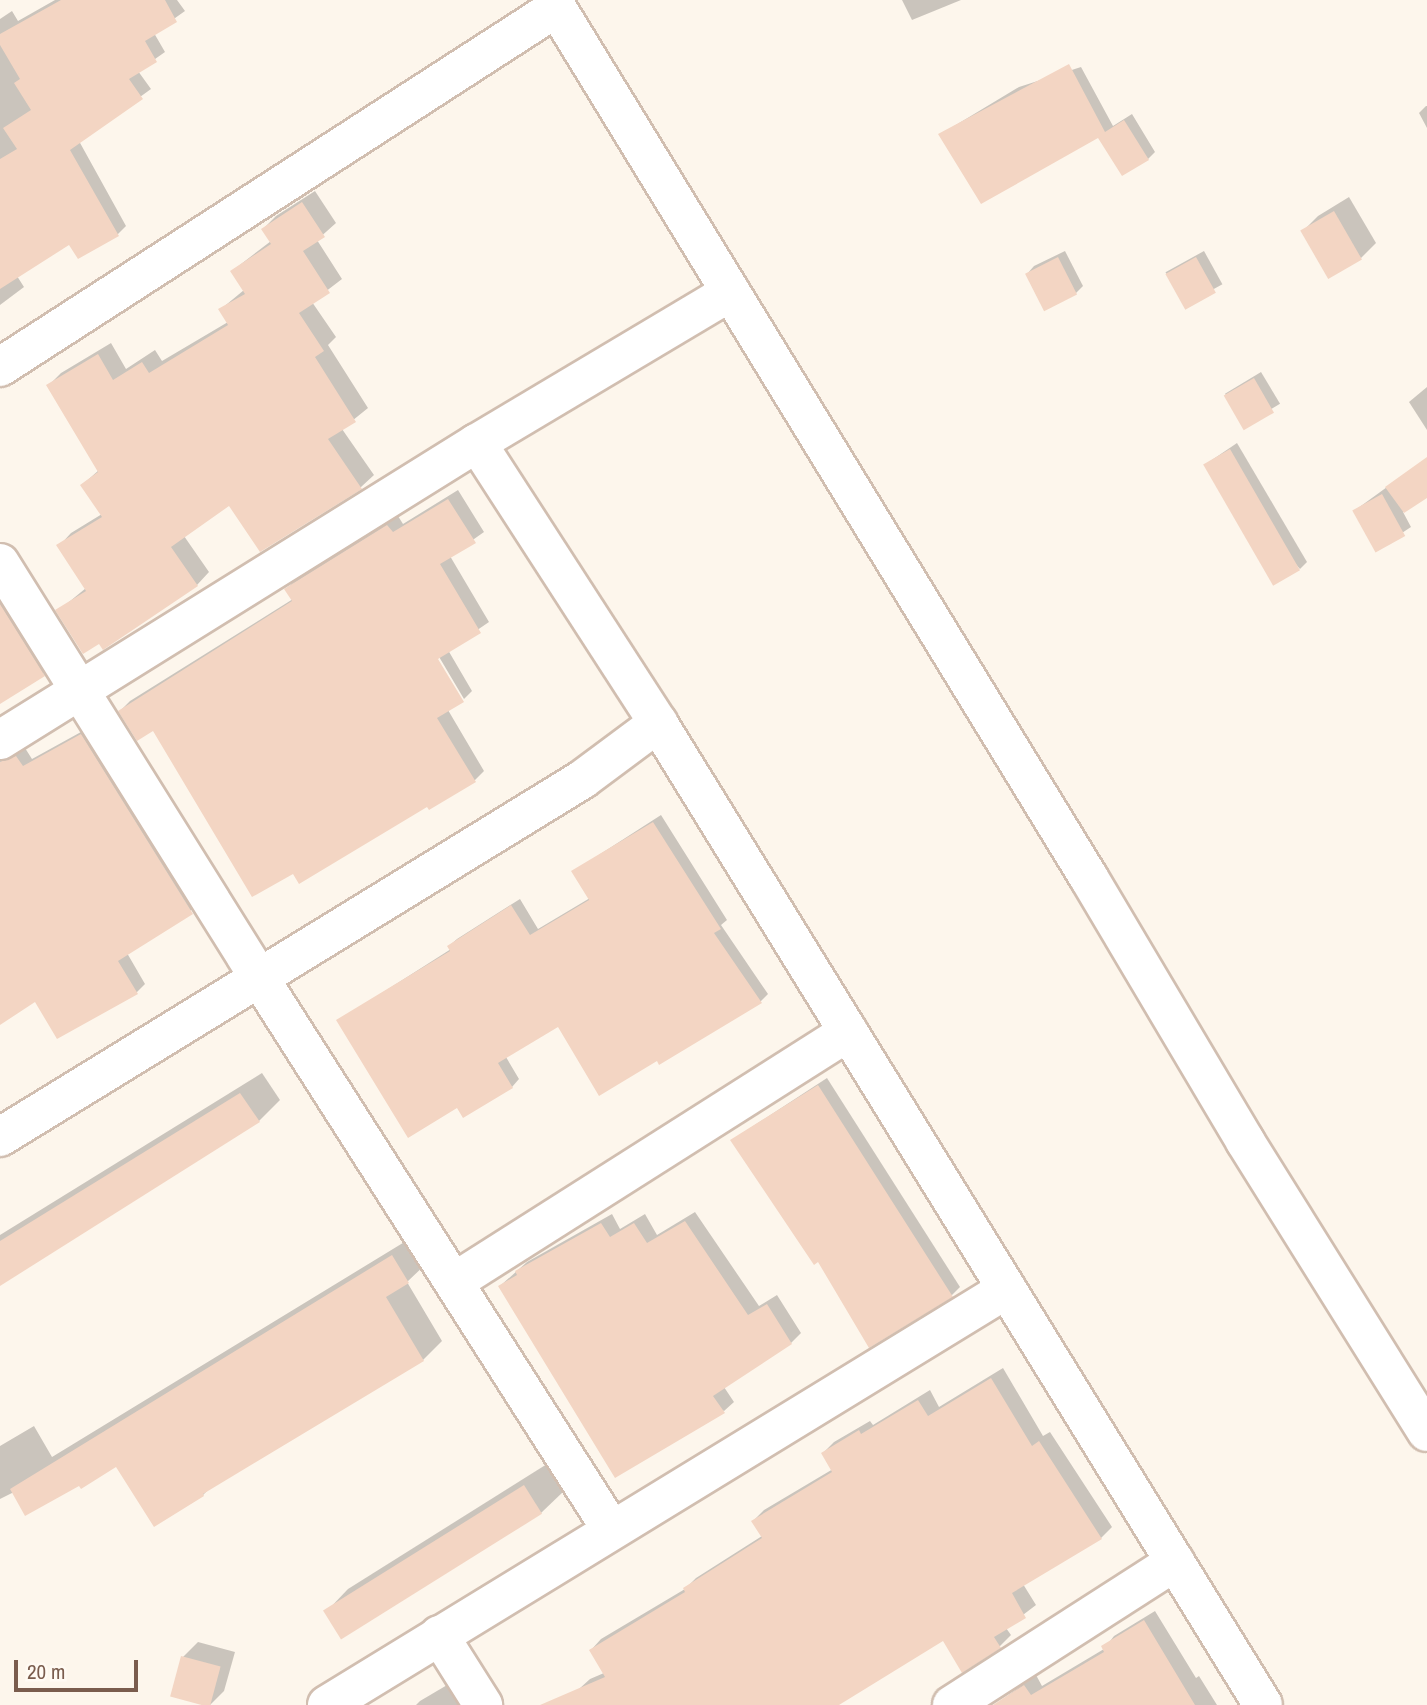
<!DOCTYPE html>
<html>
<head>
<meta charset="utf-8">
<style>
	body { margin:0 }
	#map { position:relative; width:1427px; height:1705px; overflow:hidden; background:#fdf6ec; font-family:"Archivo Narrow",sans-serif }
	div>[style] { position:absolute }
	.shadow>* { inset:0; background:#0003; transform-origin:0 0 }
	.building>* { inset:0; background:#f3d5c3; transform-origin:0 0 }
	.roads { filter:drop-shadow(2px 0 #d1beb0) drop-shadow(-2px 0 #d1beb0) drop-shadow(0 2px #d1beb0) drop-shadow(0 -2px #d1beb0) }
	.minor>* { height:38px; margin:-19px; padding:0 19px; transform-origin:19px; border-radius:19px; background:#fff }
	.tertiary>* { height:38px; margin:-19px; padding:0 19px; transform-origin:19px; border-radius:19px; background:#fff }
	span { translate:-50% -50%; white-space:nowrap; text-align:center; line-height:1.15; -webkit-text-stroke:6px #fffaf3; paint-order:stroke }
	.scale { position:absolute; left:14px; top:1660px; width:124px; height:32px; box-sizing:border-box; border:4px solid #7a5c4d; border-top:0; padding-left:9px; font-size:21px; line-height:24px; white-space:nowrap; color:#7a5c4d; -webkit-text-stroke:5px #fffaf3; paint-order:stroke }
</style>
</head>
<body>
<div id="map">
	<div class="shadow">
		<div style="clip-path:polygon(55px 0,177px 0,185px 11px,154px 33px,165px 52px,138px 71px,151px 89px,79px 141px,126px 226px,118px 234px,70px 243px,17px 276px,24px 287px,0 305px,0 19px,12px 11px,18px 21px)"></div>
		<div style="clip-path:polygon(902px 0,961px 0,912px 20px)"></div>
		<div style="clip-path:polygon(1081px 67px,1113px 126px,1132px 114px,1155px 152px,1148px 159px,1099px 136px,941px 134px,1019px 87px)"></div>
		<div style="clip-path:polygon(1426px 106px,1427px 106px,1427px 128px,1419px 113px)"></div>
		<div style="clip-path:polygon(315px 191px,336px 223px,317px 240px,342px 279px,312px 302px,336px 337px,328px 345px,368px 408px,342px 429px,374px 475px,361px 487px,260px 550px,230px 504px,184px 536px,209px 572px,197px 585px,58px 611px,86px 588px,59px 546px,71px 533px,102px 514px,82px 485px,99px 470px,48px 386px,61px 373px,111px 343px,126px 369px,155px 350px,162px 361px,228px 322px,221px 309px,244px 290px,232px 271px,271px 241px,263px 229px,276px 216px)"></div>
		<div style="clip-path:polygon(1349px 197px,1376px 243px,1361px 258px,1303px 231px,1318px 216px)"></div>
		<div style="clip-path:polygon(1065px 251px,1083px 286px,1076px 293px,1045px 309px,1027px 274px,1034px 266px)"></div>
		<div style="left:1204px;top:251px;width:38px;height:44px;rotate:61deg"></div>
		<div style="left:1261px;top:372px;width:37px;height:42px;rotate:59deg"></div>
		<div style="clip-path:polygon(1427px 387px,1427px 430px,1409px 402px)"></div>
		<div style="clip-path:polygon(1237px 443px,1307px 562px,1300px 569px,1206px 464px)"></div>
		<div style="clip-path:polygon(1427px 458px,1427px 495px,1403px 512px,1411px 527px,1376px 550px,1354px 511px)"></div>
		<div style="clip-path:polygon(458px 490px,484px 532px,450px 556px,489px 622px,448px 650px,472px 691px,464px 699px,435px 650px,432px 652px,448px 710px,484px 771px,475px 780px,294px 871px,153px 729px,120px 711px,130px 701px,293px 599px,286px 589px,296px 580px,398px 516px,403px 524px)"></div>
		<div style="clip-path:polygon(0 580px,53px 667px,0 702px)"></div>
		<div style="clip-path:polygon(90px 727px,200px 904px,127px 953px,145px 984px,137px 992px,36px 1000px,0 1023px,0 751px,10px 754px,25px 748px,32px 759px)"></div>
		<div style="clip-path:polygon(661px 815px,727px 920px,721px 925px,768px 994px,760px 1002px,658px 1059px,559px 1025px,506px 1057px,519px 1079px,512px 1087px,457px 1106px,338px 1021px,451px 949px,449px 946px,457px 939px,520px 899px,538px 929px,590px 898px,574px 871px)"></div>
		<div style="clip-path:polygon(262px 1073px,280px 1100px,259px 1121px,0 1283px,0 1235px)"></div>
		<div style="clip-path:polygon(827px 1078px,960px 1287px,952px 1295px,818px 1260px,732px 1140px)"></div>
		<div style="clip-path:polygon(695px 1212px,759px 1306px,777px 1295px,801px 1333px,791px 1343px,724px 1387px,734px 1402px,724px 1411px,500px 1286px,527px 1262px,612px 1214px,620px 1229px,645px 1214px,657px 1235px)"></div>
		<div style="clip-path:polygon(411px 1238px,427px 1263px,407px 1282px,442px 1341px,423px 1360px,211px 1487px,203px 1495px,117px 1465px,80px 1484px,14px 1492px,0 1499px,0 1446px,34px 1426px,52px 1457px)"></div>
		<div style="clip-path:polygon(1003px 1368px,1043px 1436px,1050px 1432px,1112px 1527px,1101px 1538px,1023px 1584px,1036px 1605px,1006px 1628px,1011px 1635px,1000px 1646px,970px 1665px,943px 1639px,829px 1705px,586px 1705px,579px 1689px,590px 1679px,604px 1673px,591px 1650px,601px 1639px,685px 1589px,696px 1578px,762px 1536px,753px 1521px,764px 1510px,833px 1469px,823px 1453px,834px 1442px,870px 1421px,873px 1425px,930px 1390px,939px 1407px)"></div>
		<div style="clip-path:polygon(547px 1464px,564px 1491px,541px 1513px,326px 1612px,348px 1589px)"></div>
		<div style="clip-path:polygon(1155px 1611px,1196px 1678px,1199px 1676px,1217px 1705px,995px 1705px,1036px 1675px,1042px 1686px,1104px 1649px,1114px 1636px)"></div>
		<div style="clip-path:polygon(198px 1642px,235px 1652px,224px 1691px,210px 1705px,172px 1696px,183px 1657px)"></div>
		<div style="clip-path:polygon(459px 1678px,475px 1705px,416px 1705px,420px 1701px)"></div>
	</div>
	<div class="building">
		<div style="clip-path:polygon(61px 0,165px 0,177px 22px,145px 41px,157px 62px,129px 79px,143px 99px,70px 150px,119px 236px,78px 259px,69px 245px,0 289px,0 159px,17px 149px,3px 128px,31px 110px,14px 83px,20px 79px,0 45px,0 34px)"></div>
		<div style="clip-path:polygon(1069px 64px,1105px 132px,1124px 120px,1149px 160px,1122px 176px,1098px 138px,981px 204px,938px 134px)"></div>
		<div style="clip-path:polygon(302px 202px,325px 237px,303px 251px,330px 293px,299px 313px,324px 351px,315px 357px,356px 422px,328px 439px,362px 489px,260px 552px,229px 506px,171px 547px,198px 586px,103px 650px,99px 644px,83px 654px,55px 610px,86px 591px,56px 545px,102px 517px,80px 485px,98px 472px,46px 385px,98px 354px,113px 380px,142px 362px,149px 373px,228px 325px,218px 309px,245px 294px,230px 271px,271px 244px,261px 229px)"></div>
		<div style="left:1334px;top:211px;width:56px;height:39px;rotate:60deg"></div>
		<div style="left:1058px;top:257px;width:42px;height:37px;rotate:63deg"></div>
		<div style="left:1196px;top:257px;width:41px;height:35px;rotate:61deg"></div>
		<div style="left:1254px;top:378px;width:40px;height:35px;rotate:60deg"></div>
		<div style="left:1230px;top:449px;width:140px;height:31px;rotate:60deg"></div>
		<div style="clip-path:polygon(1427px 457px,1427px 498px,1404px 513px,1385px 487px)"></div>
		<div style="left:1382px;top:494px;width:48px;height:34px;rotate:61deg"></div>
		<div style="clip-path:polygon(448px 499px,476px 543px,440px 564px,481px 633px,438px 659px,464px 702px,437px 718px,476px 782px,429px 810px,427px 807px,299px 884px,293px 874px,252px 897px,153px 731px,137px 741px,118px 711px,292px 601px,284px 589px,387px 525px,393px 532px)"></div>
		<div style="clip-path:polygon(0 604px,45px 676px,0 704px)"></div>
		<div style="clip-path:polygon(81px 734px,193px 914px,118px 961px,138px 994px,57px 1039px,35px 1002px,0 1025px,0 762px,16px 756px,23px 766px)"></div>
		<div style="clip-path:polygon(653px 822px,721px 929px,714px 933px,762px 1003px,659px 1065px,657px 1061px,599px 1096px,558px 1027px,498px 1063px,513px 1088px,463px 1118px,457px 1108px,408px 1138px,336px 1020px,450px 951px,447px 946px,511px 905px,530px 935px,589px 900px,571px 871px)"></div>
		<div style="clip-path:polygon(818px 1085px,953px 1297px,869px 1348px,818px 1262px,814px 1265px,730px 1140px)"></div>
		<div style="clip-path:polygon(240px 1093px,260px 1122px,0 1286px,0 1241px)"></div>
		<div style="clip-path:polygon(685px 1221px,748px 1315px,767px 1304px,792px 1344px,713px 1396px,725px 1413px,615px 1478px,498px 1286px,517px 1275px,515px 1271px,601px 1223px,610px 1237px,634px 1223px,647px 1243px)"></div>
		<div style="clip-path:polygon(392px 1255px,409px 1283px,386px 1297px,424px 1361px,203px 1494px,204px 1496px,154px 1527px,116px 1467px,81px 1489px,79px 1486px,25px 1516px,10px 1489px)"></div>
		<div style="clip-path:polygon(991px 1378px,1032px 1446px,1039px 1441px,1102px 1539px,1012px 1593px,1026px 1618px,994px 1637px,1001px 1648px,962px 1673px,943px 1641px,839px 1705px,540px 1705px,605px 1677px,589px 1650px,685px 1592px,683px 1588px,762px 1538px,751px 1521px,832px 1472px,821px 1453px,859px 1430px,861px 1434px,918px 1400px,928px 1416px)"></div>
		<div style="left:524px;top:1485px;width:34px;height:237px;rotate:58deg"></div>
		<div style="clip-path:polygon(1144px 1620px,1195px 1705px,993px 1705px,1024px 1685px,1031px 1695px,1104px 1652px,1101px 1646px)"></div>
		<div style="left:181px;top:1656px;width:41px;height:42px;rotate:15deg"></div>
	</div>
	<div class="roads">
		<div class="minor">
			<div style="left:0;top:367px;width:662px;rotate:-32.85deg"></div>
			<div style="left:477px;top:443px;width:333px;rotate:57.1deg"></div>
			<div style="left:0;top:563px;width:491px;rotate:58deg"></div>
			<div style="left:260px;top:979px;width:652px;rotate:57.45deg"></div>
			<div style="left:0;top:740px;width:562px;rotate:-31.91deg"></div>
			<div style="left:477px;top:443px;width:295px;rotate:-30.8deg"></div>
			<div style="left:0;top:1137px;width:684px;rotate:-31.55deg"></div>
			<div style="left:583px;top:779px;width:94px;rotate:-36.7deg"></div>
			<div style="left:658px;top:723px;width:1153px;rotate:58.36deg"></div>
			<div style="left:454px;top:1282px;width:467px;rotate:-32.4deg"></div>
			<div style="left:439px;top:1635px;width:83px;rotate:57.8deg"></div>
			<div style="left:327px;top:1705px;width:797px;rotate:-31.46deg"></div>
			<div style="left:952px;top:1705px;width:265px;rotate:-32.7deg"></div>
		</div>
		<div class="tertiary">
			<div style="left:552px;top:0;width:1029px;rotate:58.55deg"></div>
			<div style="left:1089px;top:878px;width:306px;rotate:59.3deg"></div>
			<div style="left:1245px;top:1141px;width:343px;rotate:58deg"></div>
		</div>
	</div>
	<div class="scale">20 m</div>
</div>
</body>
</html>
